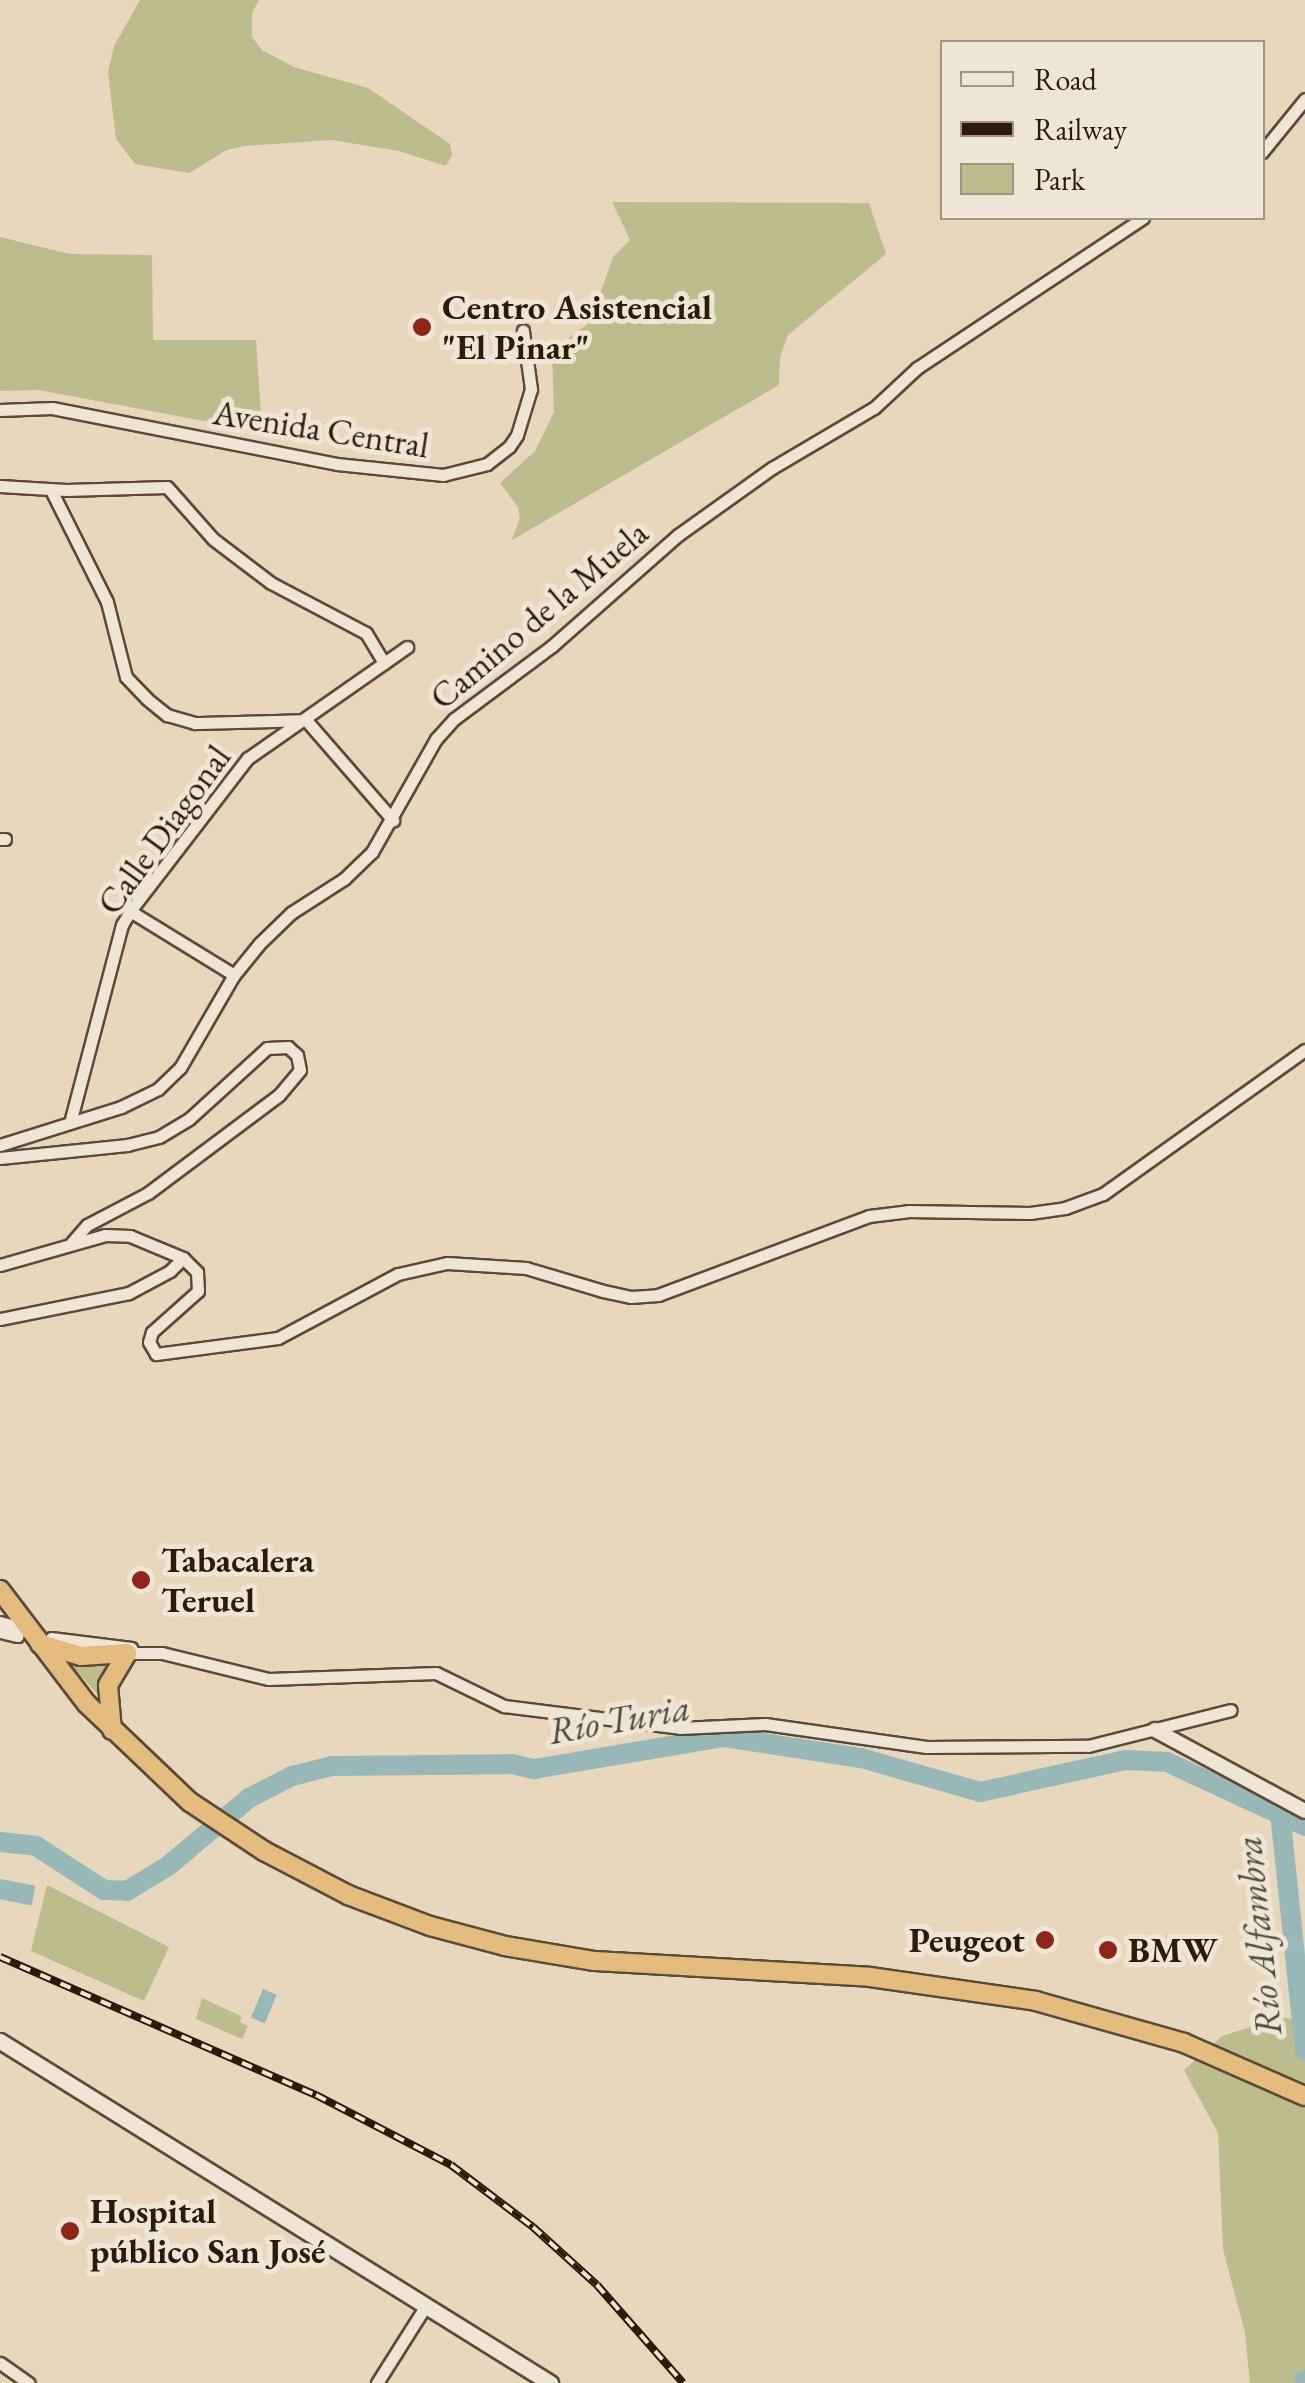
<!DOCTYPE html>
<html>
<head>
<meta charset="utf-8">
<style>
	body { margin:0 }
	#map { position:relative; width:1305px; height:2383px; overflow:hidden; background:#e7d7bd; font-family:"EB Garamond",serif }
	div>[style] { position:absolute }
	.green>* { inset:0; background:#bdbc8c }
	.water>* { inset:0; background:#98b8b7; transform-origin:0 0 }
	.river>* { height:20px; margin:-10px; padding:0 10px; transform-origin:10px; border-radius:10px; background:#98b8b7 }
	.roads { filter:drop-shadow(2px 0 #5b4a37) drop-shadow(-2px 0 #5b4a37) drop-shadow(0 2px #5b4a37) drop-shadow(0 -2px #5b4a37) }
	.minor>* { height:11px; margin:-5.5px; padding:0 5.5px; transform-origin:5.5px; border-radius:5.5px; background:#efe5d4 }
	.tertiary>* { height:14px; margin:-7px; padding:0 7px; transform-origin:7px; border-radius:7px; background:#efe5d4 }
	.secondary>* { height:15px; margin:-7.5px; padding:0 7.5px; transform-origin:7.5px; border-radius:7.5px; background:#efe5d4 }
	.trunk>* { height:18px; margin:-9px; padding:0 9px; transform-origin:9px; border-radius:9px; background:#e4bc7e }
	.rail>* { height:8px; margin-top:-4px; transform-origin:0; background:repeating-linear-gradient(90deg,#efe5d4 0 11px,#2c1b0a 0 22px); box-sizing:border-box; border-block:2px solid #2c1b0a }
	.dots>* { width:28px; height:28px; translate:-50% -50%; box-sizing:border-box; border:5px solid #efe5d4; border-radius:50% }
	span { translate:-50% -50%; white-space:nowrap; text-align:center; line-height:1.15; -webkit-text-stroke:10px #efe5d4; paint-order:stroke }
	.poi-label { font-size:35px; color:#2c1b0a; font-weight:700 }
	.left { translate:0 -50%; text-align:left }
	.right { translate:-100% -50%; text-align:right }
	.street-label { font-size:35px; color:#2c1b0a }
	.water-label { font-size:38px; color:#4c4a3e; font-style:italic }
	.legend { position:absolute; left:940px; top:40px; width:325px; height:180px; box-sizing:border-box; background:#efe5d4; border:2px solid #a19483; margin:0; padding:12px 18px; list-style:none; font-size:30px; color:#2c1b0a }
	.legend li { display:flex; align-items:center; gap:20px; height:50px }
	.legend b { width:50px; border:2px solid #a19483 }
</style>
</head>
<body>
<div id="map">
	<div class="green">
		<div style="clip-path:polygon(140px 0,259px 0,252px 13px,252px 37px,262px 50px,294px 67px,368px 88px,450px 144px,452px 155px,446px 166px,399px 151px,332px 140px,244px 146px,227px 150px,189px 173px,135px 164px,116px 139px,108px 72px,114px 46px)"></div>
		<div style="clip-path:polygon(612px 202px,869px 203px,886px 254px,788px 335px,780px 357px,779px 385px,512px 540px,520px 518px,518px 507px,500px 483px,535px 451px,554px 412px,552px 351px,590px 322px,613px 257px,630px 240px)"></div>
		<div style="clip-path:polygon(0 237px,70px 254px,152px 255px,153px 340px,256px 340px,262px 432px,39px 390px,0 391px)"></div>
		<div style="clip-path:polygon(70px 1660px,112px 1662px,99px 1696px,70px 1664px)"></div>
		<div style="clip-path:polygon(47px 1885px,169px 1947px,144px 2001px,31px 1951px)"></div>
		<div style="clip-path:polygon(202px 1998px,241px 2016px,240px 2022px,248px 2026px,242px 2039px,196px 2019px)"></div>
		<div style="clip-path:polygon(1283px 2017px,1305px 2022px,1305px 2383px,1250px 2383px,1245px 2333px,1223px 2249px,1218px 2133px,1184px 2070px,1222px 2036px)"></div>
	</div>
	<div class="water">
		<div style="left:0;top:1879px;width:36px;height:20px;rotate:11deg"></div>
		<div style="left:263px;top:1989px;width:15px;height:31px;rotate:23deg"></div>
	</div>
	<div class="river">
		<div style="left:1280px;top:1813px;width:239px;rotate:84deg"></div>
		<div style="left:0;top:1842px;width:36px;rotate:6deg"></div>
		<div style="left:36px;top:1846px;width:81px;rotate:32.9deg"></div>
		<div style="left:104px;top:1890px;width:23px;rotate:2deg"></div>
		<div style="left:127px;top:1891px;width:48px;rotate:-31.4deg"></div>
		<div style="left:168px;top:1866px;width:106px;rotate:-40deg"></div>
		<div style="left:249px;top:1798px;width:48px;rotate:-27.1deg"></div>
		<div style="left:292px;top:1776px;width:41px;rotate:-14deg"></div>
		<div style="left:332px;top:1766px;width:180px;rotate:-0.6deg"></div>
		<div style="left:512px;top:1764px;width:23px;rotate:13deg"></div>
		<div style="left:534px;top:1769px;width:193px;rotate:-9.6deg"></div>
		<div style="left:724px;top:1737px;width:139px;rotate:8.7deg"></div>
		<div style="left:861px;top:1758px;width:124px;rotate:15.9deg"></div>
		<div style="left:980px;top:1792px;width:148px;rotate:-12.4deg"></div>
		<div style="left:1125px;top:1760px;width:42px;rotate:2.7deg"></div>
		<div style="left:1167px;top:1762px;width:152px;rotate:24.9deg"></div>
		<div style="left:1304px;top:2383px;width:4px;rotate:-76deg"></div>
	</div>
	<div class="roads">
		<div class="minor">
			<div style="left:1262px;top:152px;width:68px;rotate:-50.9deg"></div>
			<div style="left:0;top:410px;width:52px;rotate:-2.2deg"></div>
			<div style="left:52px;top:408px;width:290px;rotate:11.1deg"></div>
			<div style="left:337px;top:464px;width:107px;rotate:5.9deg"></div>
			<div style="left:443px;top:475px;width:45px;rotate:-14deg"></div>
			<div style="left:487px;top:464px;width:28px;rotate:-38deg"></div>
			<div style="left:509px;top:447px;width:14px;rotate:-56deg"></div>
			<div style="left:517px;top:435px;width:48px;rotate:-73.1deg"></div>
			<div style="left:531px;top:389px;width:59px;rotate:-97.9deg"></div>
			<div style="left:0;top:486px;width:66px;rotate:3.5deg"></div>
			<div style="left:66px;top:490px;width:101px;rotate:-1.7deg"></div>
			<div style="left:167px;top:487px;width:69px;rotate:48.5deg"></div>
			<div style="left:213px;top:539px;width:73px;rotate:37.2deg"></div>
			<div style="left:271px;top:583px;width:107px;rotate:27.8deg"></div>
			<div style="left:366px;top:633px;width:35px;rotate:59deg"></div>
			<div style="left:51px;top:490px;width:125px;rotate:63.4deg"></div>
			<div style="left:107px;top:602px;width:77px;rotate:75.8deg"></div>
			<div style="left:126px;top:677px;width:30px;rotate:46deg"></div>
			<div style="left:147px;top:699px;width:26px;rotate:39deg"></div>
			<div style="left:167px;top:715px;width:29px;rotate:16deg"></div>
			<div style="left:195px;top:723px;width:111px;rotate:-1.5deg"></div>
			<div style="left:306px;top:720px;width:133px;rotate:49deg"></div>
			<div style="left:0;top:839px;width:5px"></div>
			<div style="left:130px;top:911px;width:122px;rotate:31.6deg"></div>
			<div style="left:71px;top:1119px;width:201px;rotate:-75.3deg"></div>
			<div style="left:122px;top:925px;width:16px;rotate:-60deg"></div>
			<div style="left:130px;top:911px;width:193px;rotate:-52.4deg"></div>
			<div style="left:248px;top:758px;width:194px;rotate:-34.9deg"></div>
			<div style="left:0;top:1145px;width:127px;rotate:-17.4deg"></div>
			<div style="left:121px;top:1107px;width:41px;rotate:-25.9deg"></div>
			<div style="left:158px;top:1089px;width:30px;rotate:-44deg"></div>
			<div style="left:180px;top:1068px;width:108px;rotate:-59.9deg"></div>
			<div style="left:234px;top:975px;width:40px;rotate:-51deg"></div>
			<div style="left:259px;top:944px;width:45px;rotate:-44.1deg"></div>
			<div style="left:291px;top:913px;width:63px;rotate:-32.7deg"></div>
			<div style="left:344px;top:879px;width:39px;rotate:-44deg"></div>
			<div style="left:372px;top:852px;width:130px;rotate:-60.5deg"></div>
			<div style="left:436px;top:739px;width:27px;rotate:-48deg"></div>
			<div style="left:454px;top:719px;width:122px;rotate:-36.7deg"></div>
			<div style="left:552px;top:646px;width:168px;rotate:-41.4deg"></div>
			<div style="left:678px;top:535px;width:115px;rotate:-35.5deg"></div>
			<div style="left:772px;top:468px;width:118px;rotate:-30.5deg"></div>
			<div style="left:874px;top:408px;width:59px;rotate:-42.9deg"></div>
			<div style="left:917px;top:368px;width:271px;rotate:-33.6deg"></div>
			<div style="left:0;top:1158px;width:128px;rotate:-5.8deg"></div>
			<div style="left:127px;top:1145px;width:33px;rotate:-14deg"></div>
			<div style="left:159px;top:1137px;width:35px;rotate:-31deg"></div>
			<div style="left:189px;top:1119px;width:105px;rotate:-42.3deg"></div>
			<div style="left:267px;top:1048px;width:21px;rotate:-3deg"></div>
			<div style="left:288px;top:1047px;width:12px;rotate:42deg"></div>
			<div style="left:297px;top:1055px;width:15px;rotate:79deg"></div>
			<div style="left:300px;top:1070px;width:33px;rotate:130deg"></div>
			<div style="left:279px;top:1095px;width:164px;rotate:143.2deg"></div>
			<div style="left:148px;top:1193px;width:69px;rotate:152.3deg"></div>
			<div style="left:87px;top:1225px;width:23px;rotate:131deg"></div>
			<div style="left:183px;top:1258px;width:20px;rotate:45deg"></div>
			<div style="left:197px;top:1272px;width:19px;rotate:87deg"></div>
			<div style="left:198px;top:1291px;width:62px;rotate:138.3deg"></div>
			<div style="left:152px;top:1332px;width:10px;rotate:107deg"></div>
			<div style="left:149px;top:1342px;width:14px;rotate:60deg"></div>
			<div style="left:156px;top:1354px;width:123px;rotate:-7.5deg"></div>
			<div style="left:278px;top:1338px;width:136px;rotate:-28.1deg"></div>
			<div style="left:398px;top:1274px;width:50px;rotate:-12.7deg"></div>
			<div style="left:447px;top:1263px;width:79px;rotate:3.6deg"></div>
			<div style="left:526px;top:1268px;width:80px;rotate:16.6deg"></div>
			<div style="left:603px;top:1291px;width:29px;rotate:12deg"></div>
			<div style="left:631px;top:1297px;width:27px;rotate:-4deg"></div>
			<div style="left:658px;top:1295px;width:225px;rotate:-20.5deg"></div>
			<div style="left:869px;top:1216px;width:39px;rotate:-7deg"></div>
			<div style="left:908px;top:1211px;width:122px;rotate:0.9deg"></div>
			<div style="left:1030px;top:1213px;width:35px;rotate:-8deg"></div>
			<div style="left:1065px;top:1208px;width:40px;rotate:-20.2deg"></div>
			<div style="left:1103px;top:1194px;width:248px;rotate:-35.5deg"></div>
			<div style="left:0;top:1265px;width:109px;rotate:-15.9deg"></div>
			<div style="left:105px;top:1235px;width:25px;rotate:2deg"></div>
			<div style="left:130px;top:1236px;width:57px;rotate:22.5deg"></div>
			<div style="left:183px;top:1258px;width:18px;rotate:135deg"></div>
			<div style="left:170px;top:1271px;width:47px;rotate:151.8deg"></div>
			<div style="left:129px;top:1293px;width:132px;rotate:168.6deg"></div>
			<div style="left:0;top:1622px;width:27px;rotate:15deg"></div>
			<div style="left:0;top:1632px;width:18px;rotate:13deg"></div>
			<div style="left:51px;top:1638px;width:81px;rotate:7.1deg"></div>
			<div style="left:127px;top:1653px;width:35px"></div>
			<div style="left:162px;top:1653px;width:110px;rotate:13.7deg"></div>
			<div style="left:269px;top:1679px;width:167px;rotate:-2.1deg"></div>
			<div style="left:436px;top:1673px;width:76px;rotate:25.9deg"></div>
			<div style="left:504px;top:1706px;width:177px;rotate:7.1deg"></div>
			<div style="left:680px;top:1728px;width:85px;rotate:-2.7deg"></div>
			<div style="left:765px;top:1724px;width:163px;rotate:8.1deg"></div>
			<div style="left:926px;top:1747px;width:162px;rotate:-0.4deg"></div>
			<div style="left:1088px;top:1746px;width:147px;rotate:-14.1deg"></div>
			<div style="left:0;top:2363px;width:35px;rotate:35deg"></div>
			<div style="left:377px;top:2383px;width:90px;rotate:-57.7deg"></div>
		</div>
		<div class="tertiary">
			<div style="left:1155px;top:1730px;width:170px;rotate:28.4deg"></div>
		</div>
		<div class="secondary">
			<div style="left:0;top:2041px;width:648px;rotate:31.87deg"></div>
		</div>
		<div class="trunk">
			<div style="left:0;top:1590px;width:143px;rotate:52.7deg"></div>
			<div style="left:87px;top:1704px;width:142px;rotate:43.6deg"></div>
			<div style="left:190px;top:1802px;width:89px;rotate:33.5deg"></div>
			<div style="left:264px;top:1851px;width:95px;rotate:27.6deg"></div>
			<div style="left:348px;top:1895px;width:88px;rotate:20.7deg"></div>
			<div style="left:430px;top:1926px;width:78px;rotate:14.9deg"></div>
			<div style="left:505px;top:1946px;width:91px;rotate:9.5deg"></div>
			<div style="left:595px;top:1961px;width:275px;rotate:3.3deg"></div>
			<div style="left:870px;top:1977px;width:168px;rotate:8.2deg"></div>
			<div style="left:1036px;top:2001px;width:154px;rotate:15.8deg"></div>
			<div style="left:1184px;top:2043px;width:132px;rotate:23.7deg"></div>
			<div style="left:40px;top:1644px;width:43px;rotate:16.3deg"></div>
			<div style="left:81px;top:1656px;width:46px;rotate:-3.7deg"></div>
			<div style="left:112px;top:1730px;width:45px;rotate:-95.1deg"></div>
			<div style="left:108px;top:1685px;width:37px;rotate:-59deg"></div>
		</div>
	</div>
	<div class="rail">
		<div style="left:0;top:1957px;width:345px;rotate:23.6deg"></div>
		<div style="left:316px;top:2095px;width:152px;rotate:27.4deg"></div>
		<div style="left:451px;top:2165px;width:103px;rotate:37.1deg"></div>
		<div style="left:533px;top:2227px;width:86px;rotate:42.2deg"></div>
		<div style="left:597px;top:2285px;width:130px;rotate:48.7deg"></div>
	</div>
	<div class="dots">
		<div style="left:422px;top:327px;background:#8f2418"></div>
		<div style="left:141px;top:1580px;background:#8f2418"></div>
		<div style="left:1045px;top:1940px;background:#8f2418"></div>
		<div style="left:1108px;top:1950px;background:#8f2418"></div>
		<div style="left:70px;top:2231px;background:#8f2418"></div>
	</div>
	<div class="poi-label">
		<span class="left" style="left:442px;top:327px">Centro Asistencial<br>"El Pinar"</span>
		<span class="left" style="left:161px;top:1580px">Tabacalera<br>Teruel</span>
		<span class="right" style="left:1025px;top:1940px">Peugeot</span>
		<span class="left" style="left:1128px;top:1950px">BMW</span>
		<span class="left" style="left:90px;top:2231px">Hospital<br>público San José</span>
	</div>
	<div class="street-label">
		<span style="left:321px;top:429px;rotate:9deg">Avenida Central</span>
		<span style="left:539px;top:615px;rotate:-40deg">Camino de la Muela</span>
		<span style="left:164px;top:830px;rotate:-54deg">Calle Diagonal</span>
	</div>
	<div class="water-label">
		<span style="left:619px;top:1719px;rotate:-10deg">Río Turia</span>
		<span style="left:1258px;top:1936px;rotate:-96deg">Río Alfambra</span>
	</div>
	<ul class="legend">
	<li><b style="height:12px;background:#efe5d4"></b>Road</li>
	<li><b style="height:12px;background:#2c1b0a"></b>Railway</li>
	<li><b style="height:28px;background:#bdbc8c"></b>Park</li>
	</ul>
</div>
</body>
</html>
